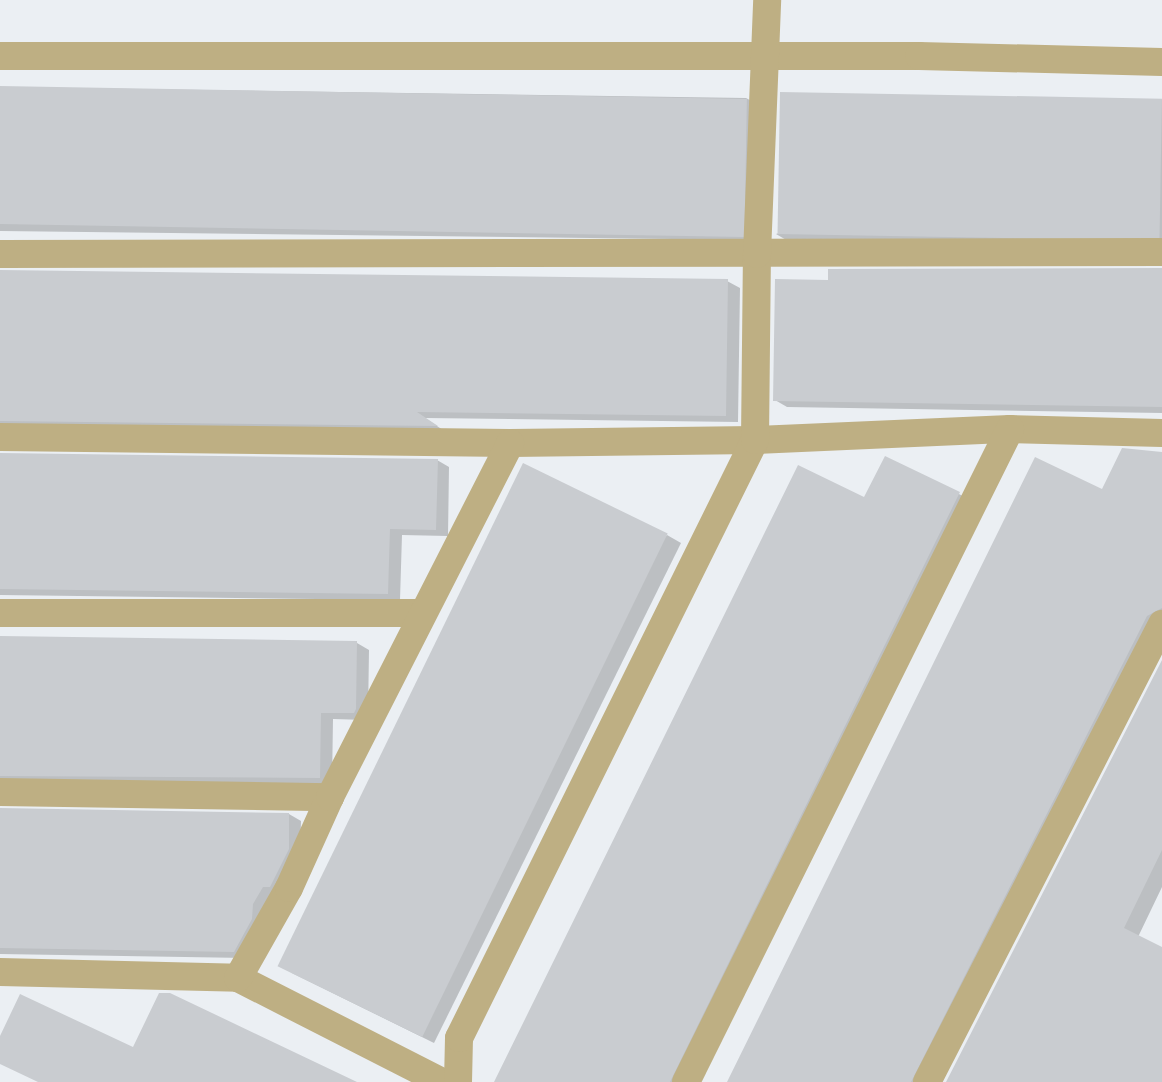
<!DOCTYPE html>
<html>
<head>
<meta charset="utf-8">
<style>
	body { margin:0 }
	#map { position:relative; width:1162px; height:1082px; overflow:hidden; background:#ebeff3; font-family:Inter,sans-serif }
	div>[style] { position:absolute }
	.shadow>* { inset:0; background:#0003 }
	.building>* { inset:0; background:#c9ccd0; transform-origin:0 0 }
	.minor>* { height:28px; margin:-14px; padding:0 14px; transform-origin:14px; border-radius:14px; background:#beaf83 }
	span { translate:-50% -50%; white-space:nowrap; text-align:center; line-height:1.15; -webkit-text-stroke:4.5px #fff; paint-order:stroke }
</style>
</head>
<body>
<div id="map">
	<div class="shadow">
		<div style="clip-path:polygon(0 87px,746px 98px,759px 105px,753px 240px,0 231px)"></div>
		<div style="clip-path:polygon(1162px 99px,1162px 242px,788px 241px,776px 234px)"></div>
		<div style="clip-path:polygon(1162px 270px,1162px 413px,787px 407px,775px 400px)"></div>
		<div style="clip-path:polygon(0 271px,727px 281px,740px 288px,738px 422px,425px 418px,446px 432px,0 434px)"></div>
		<div style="clip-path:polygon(1123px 450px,1162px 454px,1162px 624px,927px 1082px,729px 1082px,1102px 491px)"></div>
		<div style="clip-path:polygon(0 455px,437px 460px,449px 467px,448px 536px,402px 535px,400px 600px,0 595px)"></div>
		<div style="clip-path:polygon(886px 458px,973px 501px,685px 1082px,499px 1082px,865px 500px)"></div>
		<div style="clip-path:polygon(667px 535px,681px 543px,434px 1043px,292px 973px)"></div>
		<div style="clip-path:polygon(0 638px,357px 643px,369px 650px,368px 716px,366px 720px,333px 719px,332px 784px,0 789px)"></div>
		<div style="clip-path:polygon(1162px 663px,1162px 887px,1138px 937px,1162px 950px,1162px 1082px,947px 1082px)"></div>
		<div style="clip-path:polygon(0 810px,289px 814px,301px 821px,300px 856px,246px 958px,0 954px)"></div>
	</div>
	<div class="building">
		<div style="left:0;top:86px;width:747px;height:138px;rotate:1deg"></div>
		<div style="left:780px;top:92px;width:382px;height:142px;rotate:1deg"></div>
		<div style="clip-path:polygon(1162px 268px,1162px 407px,773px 401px,775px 279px,828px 280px,828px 269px)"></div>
		<div style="clip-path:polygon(0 270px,728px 279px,726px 416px,417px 412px,438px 426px,0 421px)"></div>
		<div style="clip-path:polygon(1122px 448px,1162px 452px,1162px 608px,1147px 616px,911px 1082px,727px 1082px,1035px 457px,1102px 489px)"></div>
		<div style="clip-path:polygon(0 453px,438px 459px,436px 530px,390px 529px,388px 594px,0 589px)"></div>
		<div style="clip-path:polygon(885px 456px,960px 492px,670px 1082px,494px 1082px,798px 465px,864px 497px)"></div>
		<div style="left:523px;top:463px;width:161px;height:560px;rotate:26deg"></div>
		<div style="clip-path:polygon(0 636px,357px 641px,356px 709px,354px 713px,321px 713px,320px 778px,0 776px)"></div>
		<div style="clip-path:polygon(1162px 660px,1162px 850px,1124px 928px,1162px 947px,1162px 1082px,946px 1082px)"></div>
		<div style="clip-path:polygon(0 808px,289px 813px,289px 849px,270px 887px,263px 887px,253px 904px,252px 919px,234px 952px,0 948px)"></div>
		<div style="clip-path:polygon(159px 993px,170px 993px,357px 1082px,38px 1082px,0 1064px,0 1036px,20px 994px,133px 1047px)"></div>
	</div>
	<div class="minor">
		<div style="left:0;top:56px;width:919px"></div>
		<div style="left:919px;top:56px;width:243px;rotate:1.4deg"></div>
		<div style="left:0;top:254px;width:1162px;rotate:-0.1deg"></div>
		<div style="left:0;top:437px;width:510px;rotate:0.67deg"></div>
		<div style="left:510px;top:443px;width:245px;rotate:-0.7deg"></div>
		<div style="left:755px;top:440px;width:255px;rotate:-2.5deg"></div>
		<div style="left:1010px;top:429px;width:152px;rotate:1.5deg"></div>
		<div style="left:0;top:613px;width:423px"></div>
		<div style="left:0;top:792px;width:330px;rotate:0.9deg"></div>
		<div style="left:0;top:972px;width:238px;rotate:1.4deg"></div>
		<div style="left:238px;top:978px;width:229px;rotate:27deg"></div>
		<div style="left:238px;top:978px;width:103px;rotate:-60.5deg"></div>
		<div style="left:289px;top:888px;width:100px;rotate:-65.7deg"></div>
		<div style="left:330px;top:797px;width:397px;rotate:-63deg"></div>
		<div style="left:458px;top:1082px;width:44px;rotate:-88.7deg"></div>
		<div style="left:459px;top:1038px;width:667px;rotate:-63.67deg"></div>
		<div style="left:755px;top:440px;width:186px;rotate:-89.4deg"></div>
		<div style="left:757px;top:254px;width:254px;rotate:-87.7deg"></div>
		<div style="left:686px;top:1082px;width:729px;rotate:-63.61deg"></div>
		<div style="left:927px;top:1082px;width:515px;rotate:-62.84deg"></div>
	</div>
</div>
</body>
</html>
